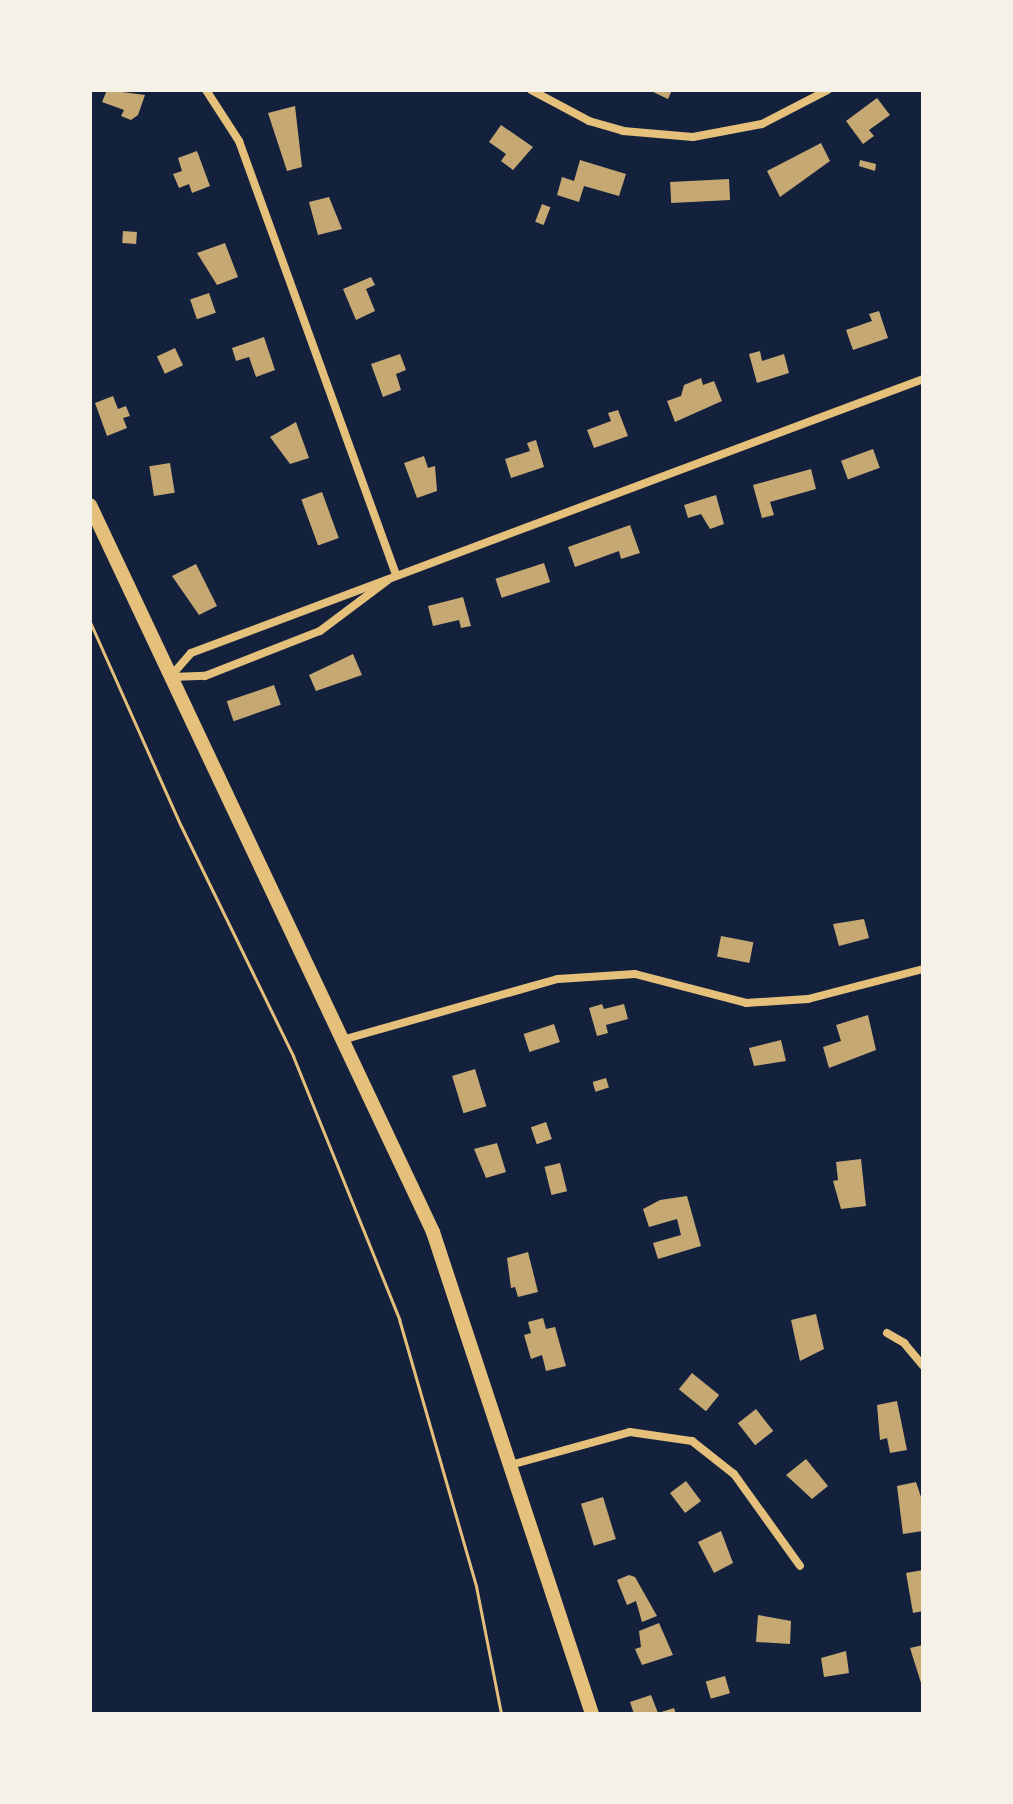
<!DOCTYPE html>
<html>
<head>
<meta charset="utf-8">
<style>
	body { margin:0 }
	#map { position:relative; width:1013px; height:1804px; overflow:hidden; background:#14213d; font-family:"Asap Condensed",sans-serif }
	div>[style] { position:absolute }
	.building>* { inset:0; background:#c6a872; transform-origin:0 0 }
	.path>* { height:3px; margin:-1.5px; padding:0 1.5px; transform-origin:1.5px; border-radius:1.5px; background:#e5c07b }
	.minor>* { height:8px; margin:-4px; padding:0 4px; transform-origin:4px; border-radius:4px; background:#e5c07b }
	.secondary>* { height:14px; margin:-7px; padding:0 7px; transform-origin:7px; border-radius:7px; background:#e5c07b }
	span { translate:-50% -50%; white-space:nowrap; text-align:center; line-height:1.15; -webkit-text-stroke:6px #f6f1e7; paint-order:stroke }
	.frame { position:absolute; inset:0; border:92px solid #f6f1e7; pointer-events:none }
</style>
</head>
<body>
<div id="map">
	<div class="building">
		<div style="clip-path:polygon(107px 90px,145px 95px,138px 115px,131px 120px,121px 116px,124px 110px,102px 102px)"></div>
		<div style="clip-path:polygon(649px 90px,672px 90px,668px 99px)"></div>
		<div style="clip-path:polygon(877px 98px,890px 115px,869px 130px,874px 136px,863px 144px,846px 121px)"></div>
		<div style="clip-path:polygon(295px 106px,302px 167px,287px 171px,268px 113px)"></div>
		<div style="clip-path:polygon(501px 125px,533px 147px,513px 170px,501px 161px,506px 154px,489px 142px)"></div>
		<div style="clip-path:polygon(821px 143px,830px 161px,780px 197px,767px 171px)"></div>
		<div style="clip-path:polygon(197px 151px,210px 186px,192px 193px,189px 184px,179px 188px,173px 174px,182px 171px,178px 158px)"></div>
		<div style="clip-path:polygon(580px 160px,626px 174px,619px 196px,584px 186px,579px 202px,557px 195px,562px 177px,574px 181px)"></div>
		<div style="clip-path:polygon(860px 160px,876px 164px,875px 171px,859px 166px)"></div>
		<div style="left:729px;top:179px;width:21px;height:59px;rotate:87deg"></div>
		<div style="clip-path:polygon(329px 197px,342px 229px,318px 235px,309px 202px)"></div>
		<div style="left:542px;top:204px;width:9px;height:19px;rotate:21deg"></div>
		<div style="left:123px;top:231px;width:14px;height:12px;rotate:4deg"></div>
		<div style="clip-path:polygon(225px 243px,238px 277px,217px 285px,197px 253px)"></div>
		<div style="clip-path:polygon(371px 277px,375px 285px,366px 289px,375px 311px,356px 320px,343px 289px)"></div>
		<div style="left:209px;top:293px;width:21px;height:20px;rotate:71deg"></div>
		<div style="clip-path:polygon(879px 311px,888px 338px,853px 350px,846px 330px,872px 321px,869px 314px)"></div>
		<div style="clip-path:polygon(264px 337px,275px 370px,256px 377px,249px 357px,236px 361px,232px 348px)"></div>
		<div style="left:175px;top:348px;width:19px;height:20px;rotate:65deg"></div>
		<div style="clip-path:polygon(760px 351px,762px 361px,784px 354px,789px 373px,757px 383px,749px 354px)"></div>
		<div style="clip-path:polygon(400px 354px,406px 370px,396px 374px,401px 390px,383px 397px,371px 364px)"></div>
		<div style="clip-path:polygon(701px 378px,703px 385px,714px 381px,722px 401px,675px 422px,667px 401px,681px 396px,684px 385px)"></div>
		<div style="clip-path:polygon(113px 396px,118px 409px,126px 406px,130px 416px,123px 418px,127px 428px,107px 436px,95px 403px)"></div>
		<div style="clip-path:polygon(618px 410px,628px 436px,594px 448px,587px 430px,611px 421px,608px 413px)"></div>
		<div style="clip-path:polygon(296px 422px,309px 458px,290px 464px,270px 437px)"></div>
		<div style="clip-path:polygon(536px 440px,544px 467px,511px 478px,505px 459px,530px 451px,527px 443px)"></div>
		<div style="left:873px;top:449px;width:20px;height:34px;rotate:70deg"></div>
		<div style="clip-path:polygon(424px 456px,428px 468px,435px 466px,437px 491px,417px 498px,404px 463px)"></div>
		<div style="left:170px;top:463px;width:30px;height:21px;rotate:81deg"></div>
		<div style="clip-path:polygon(811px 469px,816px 489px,770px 502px,774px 515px,762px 518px,753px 485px)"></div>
		<div style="left:322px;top:492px;width:49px;height:22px;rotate:70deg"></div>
		<div style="clip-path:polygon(716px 495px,724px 524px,710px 529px,701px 514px,688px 518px,684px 505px)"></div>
		<div style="clip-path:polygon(630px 525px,640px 553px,621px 559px,619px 551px,575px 567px,568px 547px)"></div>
		<div style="left:544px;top:563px;width:20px;height:51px;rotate:72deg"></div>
		<div style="clip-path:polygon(196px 564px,217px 606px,199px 615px,172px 576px)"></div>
		<div style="clip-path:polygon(463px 597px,471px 626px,461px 628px,459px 620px,433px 626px,428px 606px)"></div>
		<div style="clip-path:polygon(353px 654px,362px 675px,316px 691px,309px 675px)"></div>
		<div style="left:274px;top:685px;width:21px;height:50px;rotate:71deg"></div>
		<div style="clip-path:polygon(864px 919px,869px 938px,839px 946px,833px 924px)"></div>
		<div style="left:721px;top:936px;width:33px;height:21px;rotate:11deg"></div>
		<div style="clip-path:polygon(602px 1004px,604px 1009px,624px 1004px,628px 1019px,606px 1025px,608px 1033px,597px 1036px,589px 1008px)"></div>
		<div style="clip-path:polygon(868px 1015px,876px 1050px,829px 1068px,823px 1047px,841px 1041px,836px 1025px)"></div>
		<div style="left:554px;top:1024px;width:19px;height:32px;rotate:72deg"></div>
		<div style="clip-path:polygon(781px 1040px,786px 1061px,754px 1066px,749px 1048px)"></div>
		<div style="left:475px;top:1069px;width:39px;height:24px;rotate:73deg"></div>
		<div style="left:606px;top:1078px;width:10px;height:14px;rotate:73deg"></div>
		<div style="left:546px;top:1122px;width:18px;height:16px;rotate:71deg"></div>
		<div style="clip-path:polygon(497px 1143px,506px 1172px,486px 1178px,474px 1149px)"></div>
		<div style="clip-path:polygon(861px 1159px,866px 1206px,841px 1209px,833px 1181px,838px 1180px,836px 1162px)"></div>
		<div style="left:560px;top:1163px;width:29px;height:16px;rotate:76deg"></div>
		<div style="clip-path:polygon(687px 1196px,701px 1246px,658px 1259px,653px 1243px,681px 1235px,677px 1219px,649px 1227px,643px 1209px,660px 1200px)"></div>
		<div style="clip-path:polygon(528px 1252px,538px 1292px,518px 1297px,515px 1287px,511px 1288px,507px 1258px)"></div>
		<div style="clip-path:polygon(816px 1314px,824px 1349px,800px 1361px,791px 1320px)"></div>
		<div style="clip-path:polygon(543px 1318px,546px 1329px,555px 1327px,566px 1366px,546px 1371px,542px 1355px,531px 1359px,524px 1335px,531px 1333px,528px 1322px)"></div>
		<div style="left:692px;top:1373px;width:35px;height:21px;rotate:39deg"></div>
		<div style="clip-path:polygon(897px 1401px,907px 1450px,890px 1453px,887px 1438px,880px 1440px,877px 1405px)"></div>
		<div style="left:756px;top:1409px;width:28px;height:23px;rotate:52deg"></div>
		<div style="clip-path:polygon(806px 1459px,828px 1486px,812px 1499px,786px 1475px)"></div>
		<div style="left:686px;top:1481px;width:25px;height:20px;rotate:53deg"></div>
		<div style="clip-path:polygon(916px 1482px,923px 1503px,923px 1531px,903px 1534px,897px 1486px)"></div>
		<div style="left:603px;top:1497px;width:44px;height:23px;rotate:73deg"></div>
		<div style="clip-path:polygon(721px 1531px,733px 1563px,714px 1573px,698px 1542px)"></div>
		<div style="clip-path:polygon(923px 1570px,923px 1611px,913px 1613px,906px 1573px)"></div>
		<div style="clip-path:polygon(629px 1575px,635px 1577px,657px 1616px,642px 1622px,636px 1601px,627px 1605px,617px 1580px)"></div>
		<div style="clip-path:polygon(758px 1615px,791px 1621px,790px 1644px,756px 1642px)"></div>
		<div style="clip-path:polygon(659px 1623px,673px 1655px,642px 1665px,635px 1649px,641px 1647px,639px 1631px)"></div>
		<div style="clip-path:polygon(923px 1645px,923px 1682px,921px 1683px,910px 1648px)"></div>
		<div style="clip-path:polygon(846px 1651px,849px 1673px,824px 1677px,821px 1658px)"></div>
		<div style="left:725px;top:1676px;width:18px;height:20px;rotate:74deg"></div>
		<div style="clip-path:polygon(651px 1695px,658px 1713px,674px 1708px,676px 1714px,634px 1714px,630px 1702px)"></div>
	</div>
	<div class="path">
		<div style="left:90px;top:622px;width:223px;rotate:66deg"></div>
		<div style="left:181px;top:826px;width:256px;rotate:64deg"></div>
		<div style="left:293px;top:1056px;width:284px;rotate:68deg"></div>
		<div style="left:399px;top:1319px;width:278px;rotate:73.9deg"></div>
		<div style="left:476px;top:1586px;width:130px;rotate:78.9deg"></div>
	</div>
	<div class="minor">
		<div style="left:206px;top:90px;width:61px;rotate:57.1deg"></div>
		<div style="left:239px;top:141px;width:461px;rotate:70.1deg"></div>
		<div style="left:531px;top:90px;width:66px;rotate:28.1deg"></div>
		<div style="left:589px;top:121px;width:35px;rotate:16deg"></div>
		<div style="left:623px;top:131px;width:70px;rotate:4.9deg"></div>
		<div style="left:693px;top:137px;width:70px;rotate:-10.7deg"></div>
		<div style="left:762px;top:124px;width:74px;rotate:-27.3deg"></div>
		<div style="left:171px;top:676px;width:30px;rotate:-49deg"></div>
		<div style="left:191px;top:653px;width:782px;rotate:-20.52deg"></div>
		<div style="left:171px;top:677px;width:34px;rotate:-2deg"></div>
		<div style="left:205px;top:676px;width:123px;rotate:-21.4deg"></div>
		<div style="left:320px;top:631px;width:85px;rotate:-36.9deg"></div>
		<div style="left:342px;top:1040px;width:224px;rotate:-15.8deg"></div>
		<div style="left:558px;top:979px;width:77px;rotate:-3.7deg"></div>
		<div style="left:635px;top:974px;width:115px;rotate:14.6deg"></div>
		<div style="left:746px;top:1003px;width:62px;rotate:-3.7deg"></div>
		<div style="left:808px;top:999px;width:119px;rotate:-14.6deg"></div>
		<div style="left:887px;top:1333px;width:20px;rotate:30deg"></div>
		<div style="left:904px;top:1343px;width:30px;rotate:50deg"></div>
		<div style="left:514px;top:1464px;width:120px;rotate:-15.4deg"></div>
		<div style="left:630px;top:1432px;width:63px;rotate:8.3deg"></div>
		<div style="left:692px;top:1441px;width:53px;rotate:38.2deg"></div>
		<div style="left:734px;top:1474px;width:113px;rotate:54.3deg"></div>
	</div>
	<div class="secondary">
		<div style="left:90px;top:505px;width:804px;rotate:64.74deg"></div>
		<div style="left:433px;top:1232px;width:508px;rotate:71.74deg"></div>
	</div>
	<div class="frame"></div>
</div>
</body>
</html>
